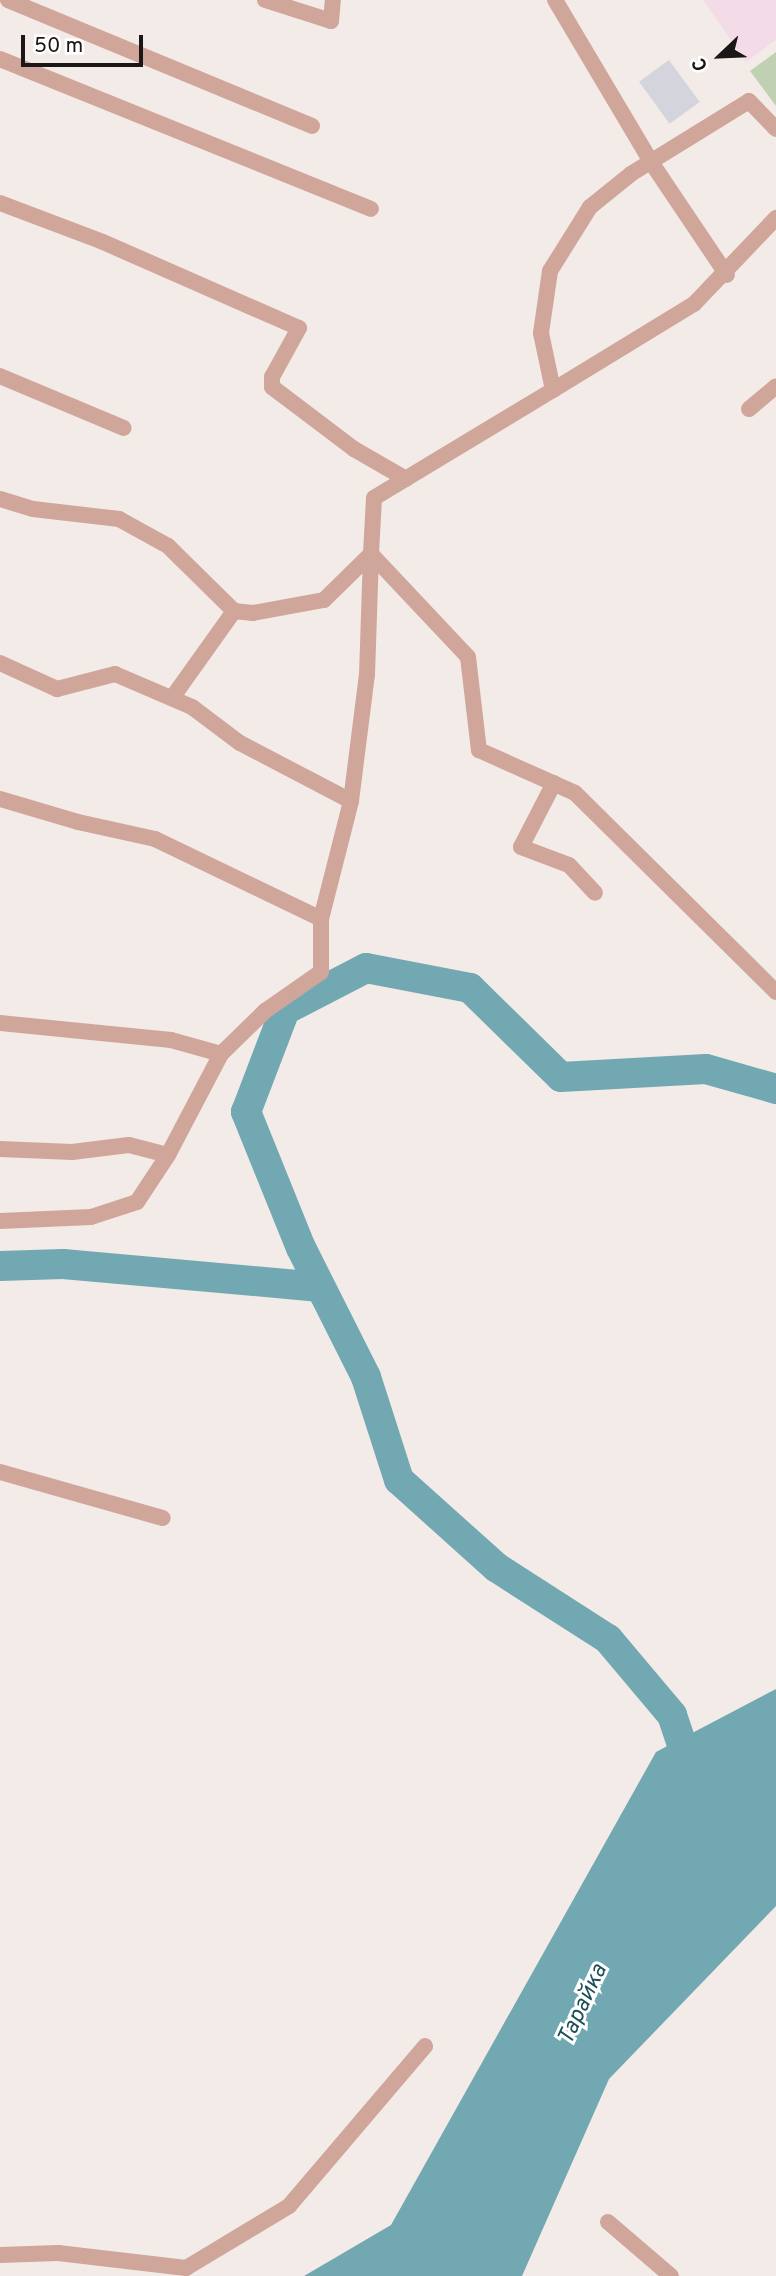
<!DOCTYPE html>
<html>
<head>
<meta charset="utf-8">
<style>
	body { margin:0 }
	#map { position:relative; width:776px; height:2276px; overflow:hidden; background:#f3ebe7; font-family:Overpass,sans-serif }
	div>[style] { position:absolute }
	.education>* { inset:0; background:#f3dce7 }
	.green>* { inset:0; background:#bfd1b0 }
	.water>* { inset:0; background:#71a8b2 }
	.river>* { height:30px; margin:-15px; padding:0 15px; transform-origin:15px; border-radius:15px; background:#71a8b2 }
	.building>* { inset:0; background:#d4d4dc; transform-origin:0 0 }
	.minor>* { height:16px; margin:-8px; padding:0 8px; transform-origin:8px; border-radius:8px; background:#d1a69a }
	span { translate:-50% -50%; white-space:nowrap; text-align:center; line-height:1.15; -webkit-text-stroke:6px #fff; paint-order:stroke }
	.water-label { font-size:23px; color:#1e4f57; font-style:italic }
	.north { position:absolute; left:685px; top:21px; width:70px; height:70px; -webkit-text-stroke:5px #fff; paint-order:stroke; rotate:247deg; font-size:19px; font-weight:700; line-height:28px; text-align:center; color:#1a1716 }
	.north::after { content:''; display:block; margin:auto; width:24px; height:32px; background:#1a1716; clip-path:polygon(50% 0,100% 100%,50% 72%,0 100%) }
	.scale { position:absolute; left:21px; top:35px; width:122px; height:32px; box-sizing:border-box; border:4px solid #1a1716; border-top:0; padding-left:9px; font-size:21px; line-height:24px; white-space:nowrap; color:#1a1716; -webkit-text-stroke:5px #fff; paint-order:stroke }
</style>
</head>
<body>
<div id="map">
	<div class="education">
		<div style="clip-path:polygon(703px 0,776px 0,776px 40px,746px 62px)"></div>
	</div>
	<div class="green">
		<div style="clip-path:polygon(776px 52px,776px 106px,750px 71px)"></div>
	</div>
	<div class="water">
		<div style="clip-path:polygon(776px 1689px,776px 1906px,609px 2079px,522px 2276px,304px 2276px,391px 2225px,656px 1752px)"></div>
	</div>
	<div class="river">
		<div style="left:0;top:1266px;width:63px;rotate:-1.8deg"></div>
		<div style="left:63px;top:1264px;width:258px;rotate:5.1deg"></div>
		<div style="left:693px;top:1778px;width:66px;rotate:-108.4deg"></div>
		<div style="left:672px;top:1715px;width:99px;rotate:-130.1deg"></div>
		<div style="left:608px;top:1639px;width:133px;rotate:-147.3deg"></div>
		<div style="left:496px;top:1567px;width:130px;rotate:-138.1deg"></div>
		<div style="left:399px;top:1480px;width:108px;rotate:-107.8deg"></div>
		<div style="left:366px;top:1377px;width:144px;rotate:-116.7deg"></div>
		<div style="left:301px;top:1248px;width:147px;rotate:-112deg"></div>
		<div style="left:246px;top:1112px;width:109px;rotate:-69.1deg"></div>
		<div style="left:285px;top:1010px;width:91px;rotate:-27.4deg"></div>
		<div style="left:366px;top:968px;width:106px;rotate:10.9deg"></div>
		<div style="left:470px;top:988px;width:127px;rotate:44.4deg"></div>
		<div style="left:561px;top:1077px;width:145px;rotate:-3.2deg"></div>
		<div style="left:706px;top:1069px;width:73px;rotate:15.9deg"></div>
	</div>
	<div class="building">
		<div style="left:669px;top:60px;width:52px;height:37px;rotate:54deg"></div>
	</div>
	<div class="minor">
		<div style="left:8px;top:0;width:329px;rotate:22.5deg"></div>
		<div style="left:265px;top:0;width:69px;rotate:17.7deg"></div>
		<div style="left:331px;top:21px;width:21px;rotate:-85deg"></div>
		<div style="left:555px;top:0;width:188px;rotate:59.3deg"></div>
		<div style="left:651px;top:162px;width:136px;rotate:56.1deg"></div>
		<div style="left:0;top:59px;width:400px;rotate:22deg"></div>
		<div style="left:776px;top:129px;width:39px;rotate:-134deg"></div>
		<div style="left:749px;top:101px;width:139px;rotate:148.3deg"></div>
		<div style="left:631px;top:174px;width:53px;rotate:141.2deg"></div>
		<div style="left:590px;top:207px;width:75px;rotate:122deg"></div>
		<div style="left:550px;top:271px;width:63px;rotate:98.3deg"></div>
		<div style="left:541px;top:333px;width:58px;rotate:78.1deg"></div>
		<div style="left:553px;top:390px;width:209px;rotate:148.9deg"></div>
		<div style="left:374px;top:498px;width:56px;rotate:93.1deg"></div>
		<div style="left:371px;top:554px;width:141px;rotate:46.7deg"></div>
		<div style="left:468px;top:657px;width:94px;rotate:83.3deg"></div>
		<div style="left:479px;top:750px;width:105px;rotate:24.1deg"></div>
		<div style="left:575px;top:793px;width:283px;rotate:44.7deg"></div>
		<div style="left:0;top:203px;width:110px;rotate:20.7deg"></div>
		<div style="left:103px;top:242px;width:214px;rotate:23.7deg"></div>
		<div style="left:299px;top:328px;width:56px;rotate:118.9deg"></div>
		<div style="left:272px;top:377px;width:10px;rotate:90deg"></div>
		<div style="left:272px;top:387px;width:103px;rotate:37.1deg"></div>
		<div style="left:354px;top:449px;width:60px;rotate:30deg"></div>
		<div style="left:0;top:376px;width:134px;rotate:22.8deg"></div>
		<div style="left:553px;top:390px;width:165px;rotate:-31.4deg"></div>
		<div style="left:694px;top:304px;width:119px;rotate:-46.4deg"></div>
		<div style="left:749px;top:409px;width:35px;rotate:-40deg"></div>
		<div style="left:0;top:499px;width:34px;rotate:17deg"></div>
		<div style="left:33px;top:509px;width:87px;rotate:6.6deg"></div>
		<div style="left:119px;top:519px;width:56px;rotate:28.9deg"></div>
		<div style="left:168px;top:546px;width:93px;rotate:44.6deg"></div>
		<div style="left:234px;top:611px;width:19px;rotate:6deg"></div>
		<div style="left:253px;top:613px;width:72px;rotate:-10.4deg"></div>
		<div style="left:324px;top:600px;width:66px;rotate:-44.4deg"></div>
		<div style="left:0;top:663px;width:63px;rotate:24.5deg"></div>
		<div style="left:57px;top:689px;width:60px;rotate:-14.5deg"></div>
		<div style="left:115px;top:674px;width:84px;rotate:23.2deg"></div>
		<div style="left:192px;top:707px;width:60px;rotate:36.9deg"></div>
		<div style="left:240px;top:743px;width:125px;rotate:27.6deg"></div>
		<div style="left:172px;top:698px;width:107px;rotate:-54.5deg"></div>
		<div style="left:554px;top:783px;width:72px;rotate:117.3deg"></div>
		<div style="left:521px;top:847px;width:51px;rotate:20.6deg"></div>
		<div style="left:569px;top:865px;width:38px;rotate:47deg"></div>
		<div style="left:0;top:799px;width:81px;rotate:16.4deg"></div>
		<div style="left:78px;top:822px;width:79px;rotate:12.4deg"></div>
		<div style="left:155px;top:839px;width:184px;rotate:25.7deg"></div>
		<div style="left:0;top:1023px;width:172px;rotate:5.7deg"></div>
		<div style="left:171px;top:1040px;width:52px;rotate:15.6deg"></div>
		<div style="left:0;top:1149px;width:72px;rotate:2.4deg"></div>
		<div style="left:72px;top:1152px;width:57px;rotate:-7deg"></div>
		<div style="left:129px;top:1145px;width:40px;rotate:14.4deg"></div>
		<div style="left:168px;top:1155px;width:114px;rotate:-62.3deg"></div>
		<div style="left:221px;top:1054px;width:62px;rotate:-44.3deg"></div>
		<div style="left:265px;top:1011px;width:68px;rotate:-34.9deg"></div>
		<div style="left:321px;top:972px;width:53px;rotate:-90deg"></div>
		<div style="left:321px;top:919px;width:122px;rotate:-75.7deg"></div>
		<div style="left:351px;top:801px;width:127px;rotate:-82.8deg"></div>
		<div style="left:367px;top:675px;width:121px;rotate:-88.1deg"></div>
		<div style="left:0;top:1221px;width:91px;rotate:-2.5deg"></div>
		<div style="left:91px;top:1217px;width:48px;rotate:-18.1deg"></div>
		<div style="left:137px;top:1202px;width:56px;rotate:-56.6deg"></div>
		<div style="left:0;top:1472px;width:169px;rotate:15.8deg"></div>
		<div style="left:608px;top:2222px;width:83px;rotate:40.6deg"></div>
		<div style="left:0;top:2255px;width:58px;rotate:-2deg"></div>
		<div style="left:58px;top:2253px;width:129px;rotate:6.7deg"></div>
		<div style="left:186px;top:2268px;width:120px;rotate:-31deg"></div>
		<div style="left:289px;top:2206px;width:210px;rotate:-49.6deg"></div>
	</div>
	<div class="water-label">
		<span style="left:584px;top:2005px;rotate:-65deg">Тарайка</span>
	</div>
	<div class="north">С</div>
	<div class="scale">50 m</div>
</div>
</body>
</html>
